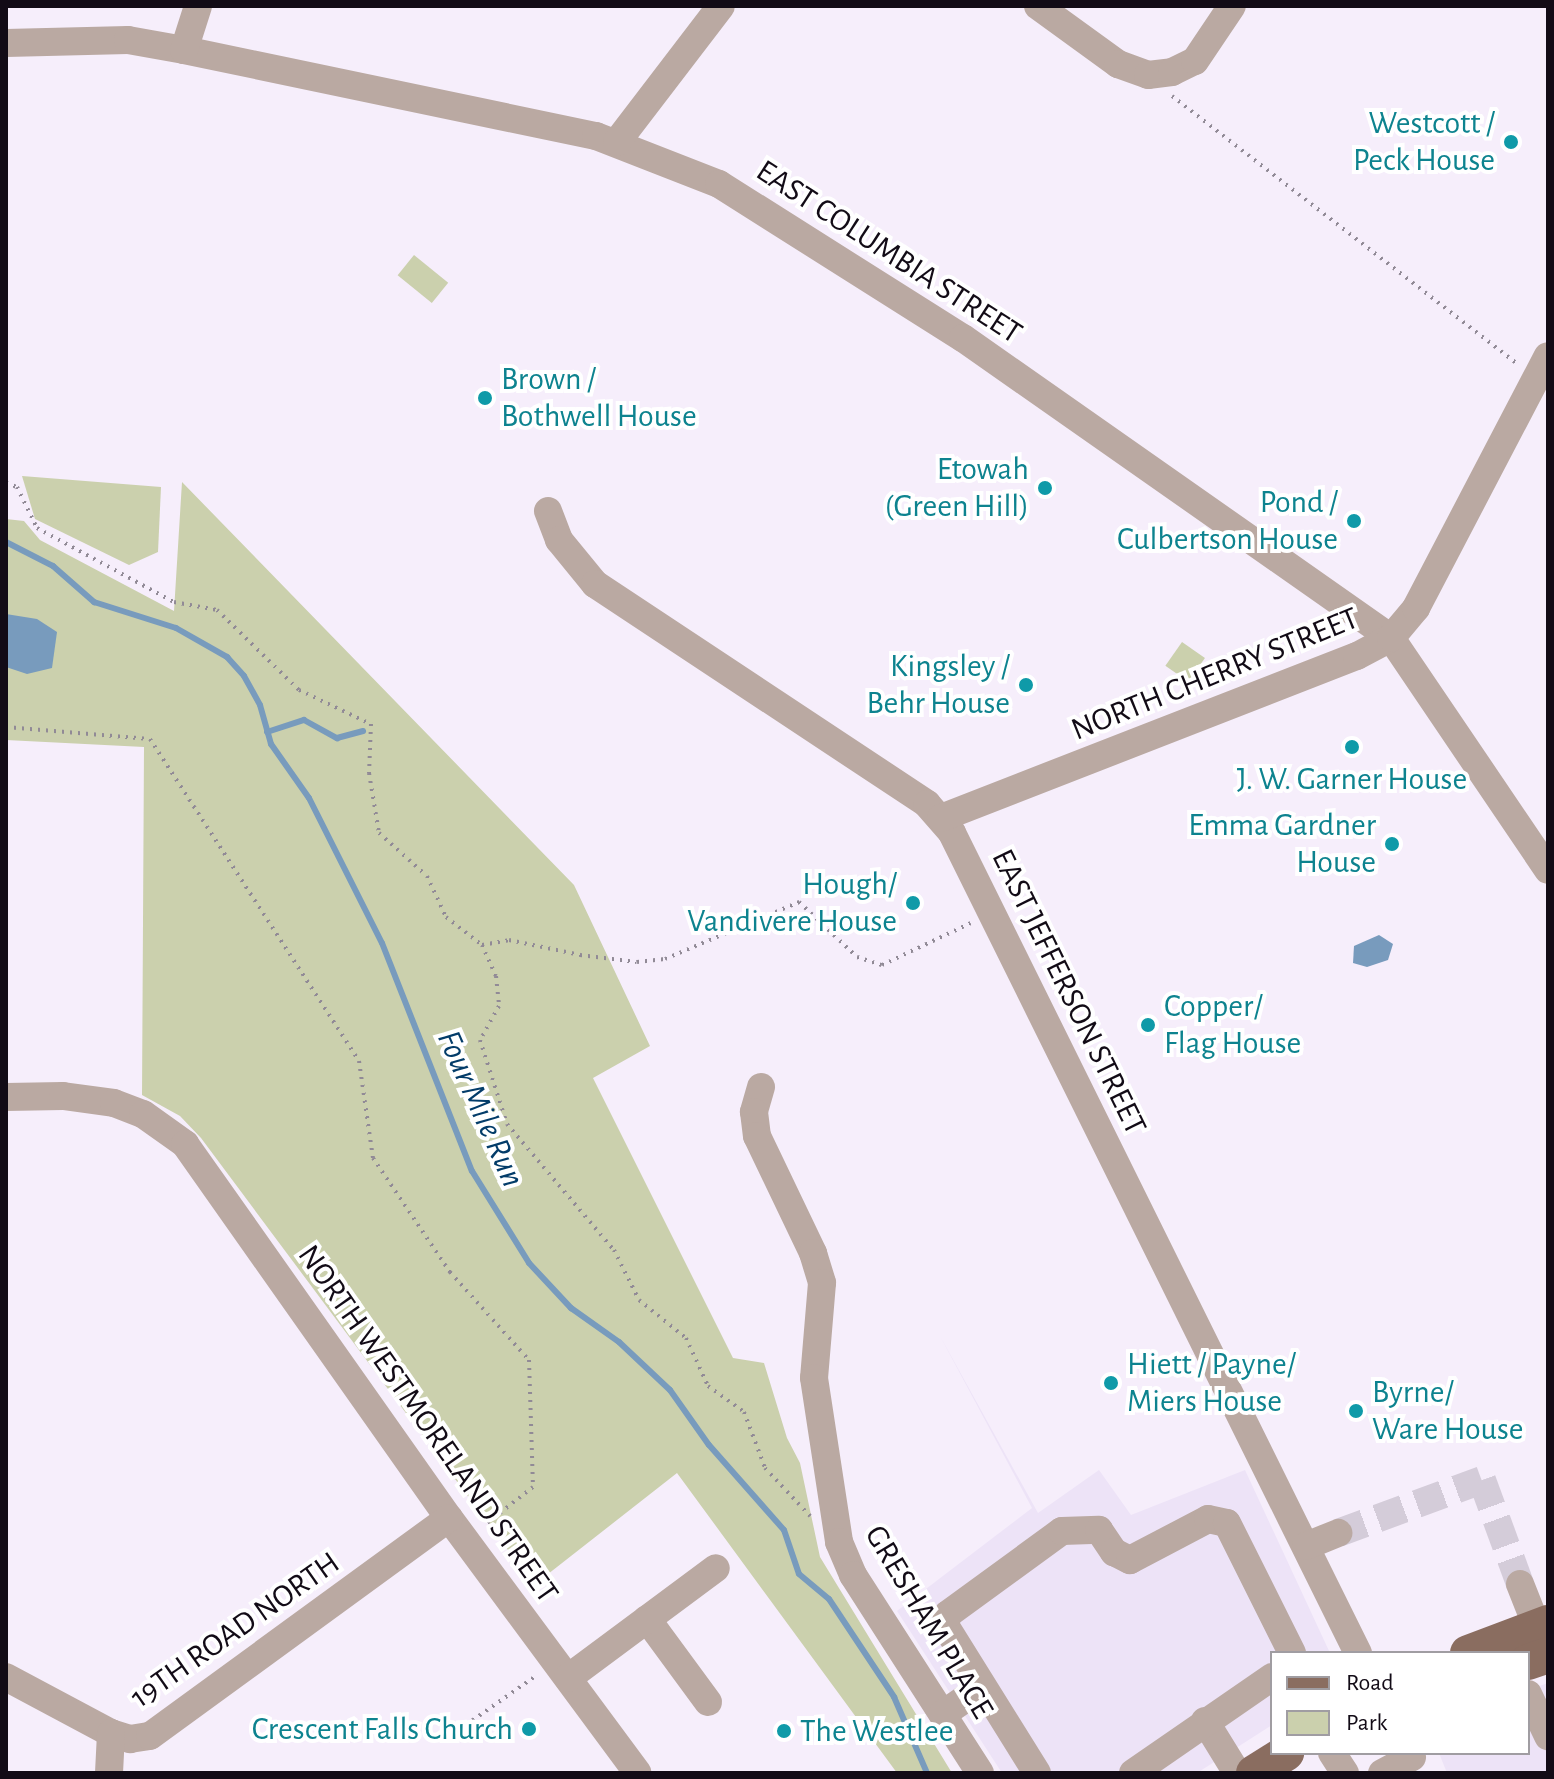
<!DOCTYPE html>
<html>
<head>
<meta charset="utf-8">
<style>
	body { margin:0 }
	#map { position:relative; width:1554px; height:1779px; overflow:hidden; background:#f6eefb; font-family:"Alegreya Sans",sans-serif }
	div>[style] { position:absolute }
	.commercial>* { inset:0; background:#ede3f7 }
	.green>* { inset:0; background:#cbd0ad; transform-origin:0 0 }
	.water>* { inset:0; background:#789bbd }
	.stream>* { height:6px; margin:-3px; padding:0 3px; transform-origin:3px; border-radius:3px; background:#789bbd }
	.minor-tunnel>* { height:28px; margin-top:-14px; transform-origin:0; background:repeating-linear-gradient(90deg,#d4ccd9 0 28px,transparent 0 42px) }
	.path>* { height:4px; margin-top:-2px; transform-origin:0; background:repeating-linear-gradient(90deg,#918a96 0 2px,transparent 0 8px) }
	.minor>* { height:28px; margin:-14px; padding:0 14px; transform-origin:14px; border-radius:14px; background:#baa9a2 }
	.major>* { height:36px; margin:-18px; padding:0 18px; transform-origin:18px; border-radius:18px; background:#8a6d60 }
	.dots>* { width:22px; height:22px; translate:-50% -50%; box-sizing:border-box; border:4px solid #fff; border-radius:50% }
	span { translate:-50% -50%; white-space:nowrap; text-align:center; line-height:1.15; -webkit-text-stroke:8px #fff; paint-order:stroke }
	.culture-label { font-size:32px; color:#0d838f }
	.right { translate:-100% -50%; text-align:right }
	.left { translate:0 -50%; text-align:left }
	.street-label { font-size:32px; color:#120b16 }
	.water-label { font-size:34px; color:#033c69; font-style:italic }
	.frame { position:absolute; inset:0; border:8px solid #120b16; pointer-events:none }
	.legend { position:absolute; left:1270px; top:1651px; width:260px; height:104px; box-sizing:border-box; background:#fff; border:2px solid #a09da2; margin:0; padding:10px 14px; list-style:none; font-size:24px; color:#120b16 }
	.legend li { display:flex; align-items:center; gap:16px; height:40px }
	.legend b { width:40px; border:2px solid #a09da2 }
</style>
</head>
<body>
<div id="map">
	<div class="commercial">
		<div style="clip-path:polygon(940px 1336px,1038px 1513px,1099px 1470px,1131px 1515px,1245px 1470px,1330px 1653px,1272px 1653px,1272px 1725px,1197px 1773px,1002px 1773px,897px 1611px,1032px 1508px)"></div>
		<div style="clip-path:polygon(1548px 1683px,1548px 1773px,1447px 1773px,1439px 1753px,1528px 1753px,1528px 1690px)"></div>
	</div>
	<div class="green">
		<div style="left:414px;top:255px;width:44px;height:26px;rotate:39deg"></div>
		<div style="clip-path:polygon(22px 476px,161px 487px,158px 552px,129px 565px,35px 519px)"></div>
		<div style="clip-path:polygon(182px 482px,574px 885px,650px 1046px,593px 1078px,733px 1358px,764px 1363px,787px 1438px,800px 1463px,820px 1557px,952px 1773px,897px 1773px,677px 1473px,534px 1585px,201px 1138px,180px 1116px,142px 1095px,144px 747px,6px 740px,6px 519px,24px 521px,40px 540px,174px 611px)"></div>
		<div style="left:1182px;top:642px;width:28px;height:29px;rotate:35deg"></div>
	</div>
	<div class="water">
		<div style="clip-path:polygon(6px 614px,37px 619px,57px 632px,52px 668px,27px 674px,6px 667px)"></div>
		<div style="clip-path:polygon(1379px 935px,1393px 944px,1388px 960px,1367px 967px,1353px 963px,1354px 946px)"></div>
	</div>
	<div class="stream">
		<div style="left:6px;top:542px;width:53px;rotate:27.1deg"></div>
		<div style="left:53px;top:566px;width:55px;rotate:41.3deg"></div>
		<div style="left:94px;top:602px;width:86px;rotate:17.6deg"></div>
		<div style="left:176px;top:628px;width:59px;rotate:29.6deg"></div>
		<div style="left:227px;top:657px;width:25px;rotate:48deg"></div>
		<div style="left:244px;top:676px;width:33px;rotate:61deg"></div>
		<div style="left:260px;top:705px;width:41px;rotate:74.2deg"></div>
		<div style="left:271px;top:744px;width:66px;rotate:54.9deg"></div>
		<div style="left:309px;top:798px;width:162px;rotate:63.3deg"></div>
		<div style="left:382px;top:943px;width:245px;rotate:68.5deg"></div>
		<div style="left:472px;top:1171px;width:108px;rotate:58.2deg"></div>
		<div style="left:529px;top:1263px;width:62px;rotate:47deg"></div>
		<div style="left:571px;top:1308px;width:59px;rotate:35.3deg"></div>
		<div style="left:619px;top:1342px;width:70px;rotate:43.3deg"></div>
		<div style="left:670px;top:1390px;width:67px;rotate:54.7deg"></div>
		<div style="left:709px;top:1445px;width:113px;rotate:48.6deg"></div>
		<div style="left:784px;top:1530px;width:46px;rotate:71.2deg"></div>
		<div style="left:799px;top:1574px;width:39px;rotate:40deg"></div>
		<div style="left:829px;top:1599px;width:118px;rotate:56.4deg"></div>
		<div style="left:894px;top:1697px;width:83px;rotate:66.5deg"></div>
		<div style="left:267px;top:732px;width:39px;rotate:-18deg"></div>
		<div style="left:304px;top:720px;width:38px;rotate:29deg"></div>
		<div style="left:337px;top:738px;width:27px;rotate:-15deg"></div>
	</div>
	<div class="minor-tunnel">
		<div style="left:1338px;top:1533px;width:153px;rotate:-20.2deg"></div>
		<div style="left:1482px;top:1480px;width:111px;rotate:69.9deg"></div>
	</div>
	<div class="path">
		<div style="left:1172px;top:96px;width:439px;rotate:37.8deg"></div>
		<div style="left:6px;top:483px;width:12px;rotate:20deg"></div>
		<div style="left:17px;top:487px;width:46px;rotate:64deg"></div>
		<div style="left:37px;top:528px;width:156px;rotate:28.4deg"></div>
		<div style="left:174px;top:602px;width:44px;rotate:10.5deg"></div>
		<div style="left:217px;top:610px;width:115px;rotate:44.3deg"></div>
		<div style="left:299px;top:690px;width:80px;rotate:25.3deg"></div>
		<div style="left:371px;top:724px;width:49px;rotate:92.3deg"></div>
		<div style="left:369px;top:773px;width:61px;rotate:80.5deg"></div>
		<div style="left:379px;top:833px;width:64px;rotate:41.9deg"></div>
		<div style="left:427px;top:876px;width:45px;rotate:65.1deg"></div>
		<div style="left:446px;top:917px;width:46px;rotate:37.9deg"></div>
		<div style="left:482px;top:945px;width:34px;rotate:66deg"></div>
		<div style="left:496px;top:976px;width:30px;rotate:84deg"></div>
		<div style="left:499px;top:1006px;width:39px;rotate:119deg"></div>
		<div style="left:480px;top:1040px;width:88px;rotate:72.2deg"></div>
		<div style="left:507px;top:1124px;width:165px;rotate:49.7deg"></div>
		<div style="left:614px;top:1250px;width:56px;rotate:63.4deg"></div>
		<div style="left:639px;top:1300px;width:60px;rotate:39deg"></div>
		<div style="left:686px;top:1338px;width:53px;rotate:65.4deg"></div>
		<div style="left:708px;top:1386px;width:44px;rotate:35.8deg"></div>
		<div style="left:744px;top:1412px;width:60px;rotate:69.4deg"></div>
		<div style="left:765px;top:1468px;width:66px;rotate:46.8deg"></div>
		<div style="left:6px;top:727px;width:144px;rotate:4.8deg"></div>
		<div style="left:150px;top:739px;width:384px;rotate:57deg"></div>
		<div style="left:359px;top:1061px;width:98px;rotate:81.8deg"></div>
		<div style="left:373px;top:1158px;width:138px;rotate:56deg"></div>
		<div style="left:450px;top:1272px;width:118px;rotate:48.1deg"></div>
		<div style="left:529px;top:1360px;width:127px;rotate:88.2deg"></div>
		<div style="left:533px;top:1487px;width:63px;rotate:142deg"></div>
		<div style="left:482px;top:945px;width:27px;rotate:-10deg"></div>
		<div style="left:509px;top:940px;width:73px;rotate:11.9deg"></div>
		<div style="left:580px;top:955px;width:57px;rotate:7deg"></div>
		<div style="left:637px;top:962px;width:28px;rotate:-6deg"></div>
		<div style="left:665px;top:959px;width:146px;rotate:-23deg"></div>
		<div style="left:799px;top:902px;width:80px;rotate:43.5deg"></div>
		<div style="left:857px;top:957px;width:26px;rotate:18deg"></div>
		<div style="left:882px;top:965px;width:98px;rotate:-25.3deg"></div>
		<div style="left:457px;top:1739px;width:6px;rotate:-129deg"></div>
		<div style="left:453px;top:1734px;width:103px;rotate:-35.1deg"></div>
	</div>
	<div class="minor">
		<div style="left:1038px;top:6px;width:99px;rotate:35.9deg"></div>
		<div style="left:1118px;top:64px;width:32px;rotate:20deg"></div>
		<div style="left:1148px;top:75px;width:24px;rotate:-7deg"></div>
		<div style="left:1172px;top:72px;width:25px;rotate:-26deg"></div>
		<div style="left:1195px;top:61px;width:66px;rotate:-56.1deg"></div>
		<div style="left:6px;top:43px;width:122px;rotate:-1.4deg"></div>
		<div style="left:128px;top:40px;width:57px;rotate:10.1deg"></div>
		<div style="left:184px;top:50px;width:421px;rotate:11.8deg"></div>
		<div style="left:596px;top:136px;width:132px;rotate:21.3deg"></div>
		<div style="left:719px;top:184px;width:289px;rotate:32.3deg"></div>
		<div style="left:963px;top:338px;width:523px;rotate:35.03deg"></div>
		<div style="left:1391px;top:638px;width:280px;rotate:55.9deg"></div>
		<div style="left:184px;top:50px;width:46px;rotate:-72.3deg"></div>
		<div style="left:617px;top:142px;width:171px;rotate:-52.6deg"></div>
		<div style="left:548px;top:511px;width:31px;rotate:69deg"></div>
		<div style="left:559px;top:540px;width:57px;rotate:50.7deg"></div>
		<div style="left:595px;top:584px;width:398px;rotate:33.5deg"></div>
		<div style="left:927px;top:804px;width:38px;rotate:49deg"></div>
		<div style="left:952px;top:833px;width:915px;rotate:63.66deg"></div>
		<div style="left:941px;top:818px;width:446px;rotate:-21.3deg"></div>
		<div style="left:1357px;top:656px;width:38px;rotate:-28deg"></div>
		<div style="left:1391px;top:638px;width:39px;rotate:-50deg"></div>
		<div style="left:1416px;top:608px;width:284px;rotate:-62.4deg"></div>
		<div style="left:761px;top:1087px;width:26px;rotate:106deg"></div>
		<div style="left:754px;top:1112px;width:24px;rotate:83deg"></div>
		<div style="left:757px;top:1136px;width:130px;rotate:64.4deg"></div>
		<div style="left:813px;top:1253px;width:31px;rotate:73deg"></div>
		<div style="left:822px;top:1283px;width:95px;rotate:94.8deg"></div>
		<div style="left:814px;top:1378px;width:166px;rotate:81.3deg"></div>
		<div style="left:839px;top:1542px;width:36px;rotate:67deg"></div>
		<div style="left:853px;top:1575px;width:235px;rotate:57.3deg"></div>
		<div style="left:6px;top:1097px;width:57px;rotate:-1deg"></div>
		<div style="left:63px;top:1096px;width:51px;rotate:7.8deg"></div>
		<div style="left:114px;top:1103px;width:31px;rotate:21deg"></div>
		<div style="left:143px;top:1114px;width:52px;rotate:35.5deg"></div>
		<div style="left:185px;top:1144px;width:458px;rotate:54.8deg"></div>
		<div style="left:449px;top:1518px;width:317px;rotate:53.5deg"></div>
		<div style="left:1306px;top:1546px;width:35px;rotate:-22deg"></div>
		<div style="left:1520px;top:1584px;width:46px;rotate:68.4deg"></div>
		<div style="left:647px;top:1619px;width:103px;rotate:53.7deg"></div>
		<div style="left:6px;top:1677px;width:119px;rotate:28.1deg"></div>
		<div style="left:111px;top:1733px;width:20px;rotate:18deg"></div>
		<div style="left:130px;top:1739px;width:20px;rotate:-9deg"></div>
		<div style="left:150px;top:1736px;width:370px;rotate:-36.1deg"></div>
		<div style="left:568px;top:1678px;width:184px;rotate:-36.6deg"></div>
		<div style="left:1528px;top:1694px;width:47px;rotate:64.5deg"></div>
		<div style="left:943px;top:1714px;width:47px;rotate:-34.7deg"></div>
		<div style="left:1205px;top:1721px;width:61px;rotate:58.4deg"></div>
		<div style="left:1332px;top:1753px;width:24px;rotate:57deg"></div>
		<div style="left:109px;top:1773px;width:40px;rotate:-87.1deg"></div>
		<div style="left:1037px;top:1773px;width:174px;rotate:-121.9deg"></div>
		<div style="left:945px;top:1625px;width:11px;rotate:-75deg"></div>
		<div style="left:948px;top:1614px;width:141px;rotate:-36.1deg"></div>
		<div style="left:1062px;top:1531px;width:37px;rotate:-2deg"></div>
		<div style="left:1099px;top:1530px;width:27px;rotate:56deg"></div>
		<div style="left:1114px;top:1552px;width:18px;rotate:27deg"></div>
		<div style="left:1130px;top:1560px;width:88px;rotate:-27.7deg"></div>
		<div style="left:1208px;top:1519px;width:19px;rotate:12deg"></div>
		<div style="left:1227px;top:1523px;width:145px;rotate:63.4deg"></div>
		<div style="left:1133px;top:1773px;width:169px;rotate:-34.6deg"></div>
		<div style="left:1382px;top:1773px;width:34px;rotate:-28deg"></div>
	</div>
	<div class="major">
		<div style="left:1468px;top:1653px;width:85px;rotate:-20.6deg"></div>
		<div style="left:1528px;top:1662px;width:21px;rotate:-19deg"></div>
		<div style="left:1254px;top:1773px;width:38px;rotate:-32deg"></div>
	</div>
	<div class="dots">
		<div style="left:1511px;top:142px;background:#0f9aa8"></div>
		<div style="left:485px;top:398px;background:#0f9aa8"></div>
		<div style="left:1045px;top:488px;background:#0f9aa8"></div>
		<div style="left:1354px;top:521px;background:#0f9aa8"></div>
		<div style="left:1026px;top:685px;background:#0f9aa8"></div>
		<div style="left:1352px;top:747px;background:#0f9aa8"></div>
		<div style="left:1392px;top:844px;background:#0f9aa8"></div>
		<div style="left:913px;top:903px;background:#0f9aa8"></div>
		<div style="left:1148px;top:1025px;background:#0f9aa8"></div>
		<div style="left:1111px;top:1383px;background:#0f9aa8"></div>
		<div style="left:1356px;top:1411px;background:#0f9aa8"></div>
		<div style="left:529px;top:1729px;background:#0f9aa8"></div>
		<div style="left:784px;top:1731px;background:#0f9aa8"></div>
	</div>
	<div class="culture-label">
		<span class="right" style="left:1495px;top:142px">Westcott /<br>Peck House</span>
		<span class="left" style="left:501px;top:398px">Brown /<br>Bothwell House</span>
		<span class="right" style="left:1029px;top:488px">Etowah<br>(Green Hill)</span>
		<span class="right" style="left:1338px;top:521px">Pond /<br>Culbertson House</span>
		<span class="right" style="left:1010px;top:685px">Kingsley /<br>Behr House</span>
		<span style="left:1352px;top:779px">J. W. Garner House</span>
		<span class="right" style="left:1376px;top:844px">Emma Gardner<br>House</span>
		<span class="right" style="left:897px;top:903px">Hough/<br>Vandivere House</span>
		<span class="left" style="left:1164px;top:1025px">Copper/<br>Flag House</span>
		<span class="left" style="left:1127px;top:1383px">Hiett / Payne/<br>Miers House</span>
		<span class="left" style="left:1372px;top:1411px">Byrne/<br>Ware House</span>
		<span class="right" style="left:513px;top:1729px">Crescent Falls Church</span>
		<span class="left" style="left:800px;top:1731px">The Westlee</span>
	</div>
	<div class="street-label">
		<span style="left:889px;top:252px;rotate:33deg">EAST COLUMBIA STREET</span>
		<span style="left:1215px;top:674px;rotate:-22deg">NORTH CHERRY STREET</span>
		<span style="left:1069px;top:992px;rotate:64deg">EAST JEFFERSON STREET</span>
		<span style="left:428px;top:1424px;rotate:55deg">NORTH WESTMORELAND STREET</span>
		<span style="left:929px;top:1622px;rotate:59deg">GRESHAM PLACE</span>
		<span style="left:235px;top:1630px;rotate:-35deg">19TH ROAD NORTH</span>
	</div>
	<div class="water-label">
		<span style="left:480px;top:1109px;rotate:66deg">Four Mile Run</span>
	</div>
	<div class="frame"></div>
	<ul class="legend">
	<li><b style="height:10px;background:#8a6d60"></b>Road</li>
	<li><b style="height:22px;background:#cbd0ad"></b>Park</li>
	</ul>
</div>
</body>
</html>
